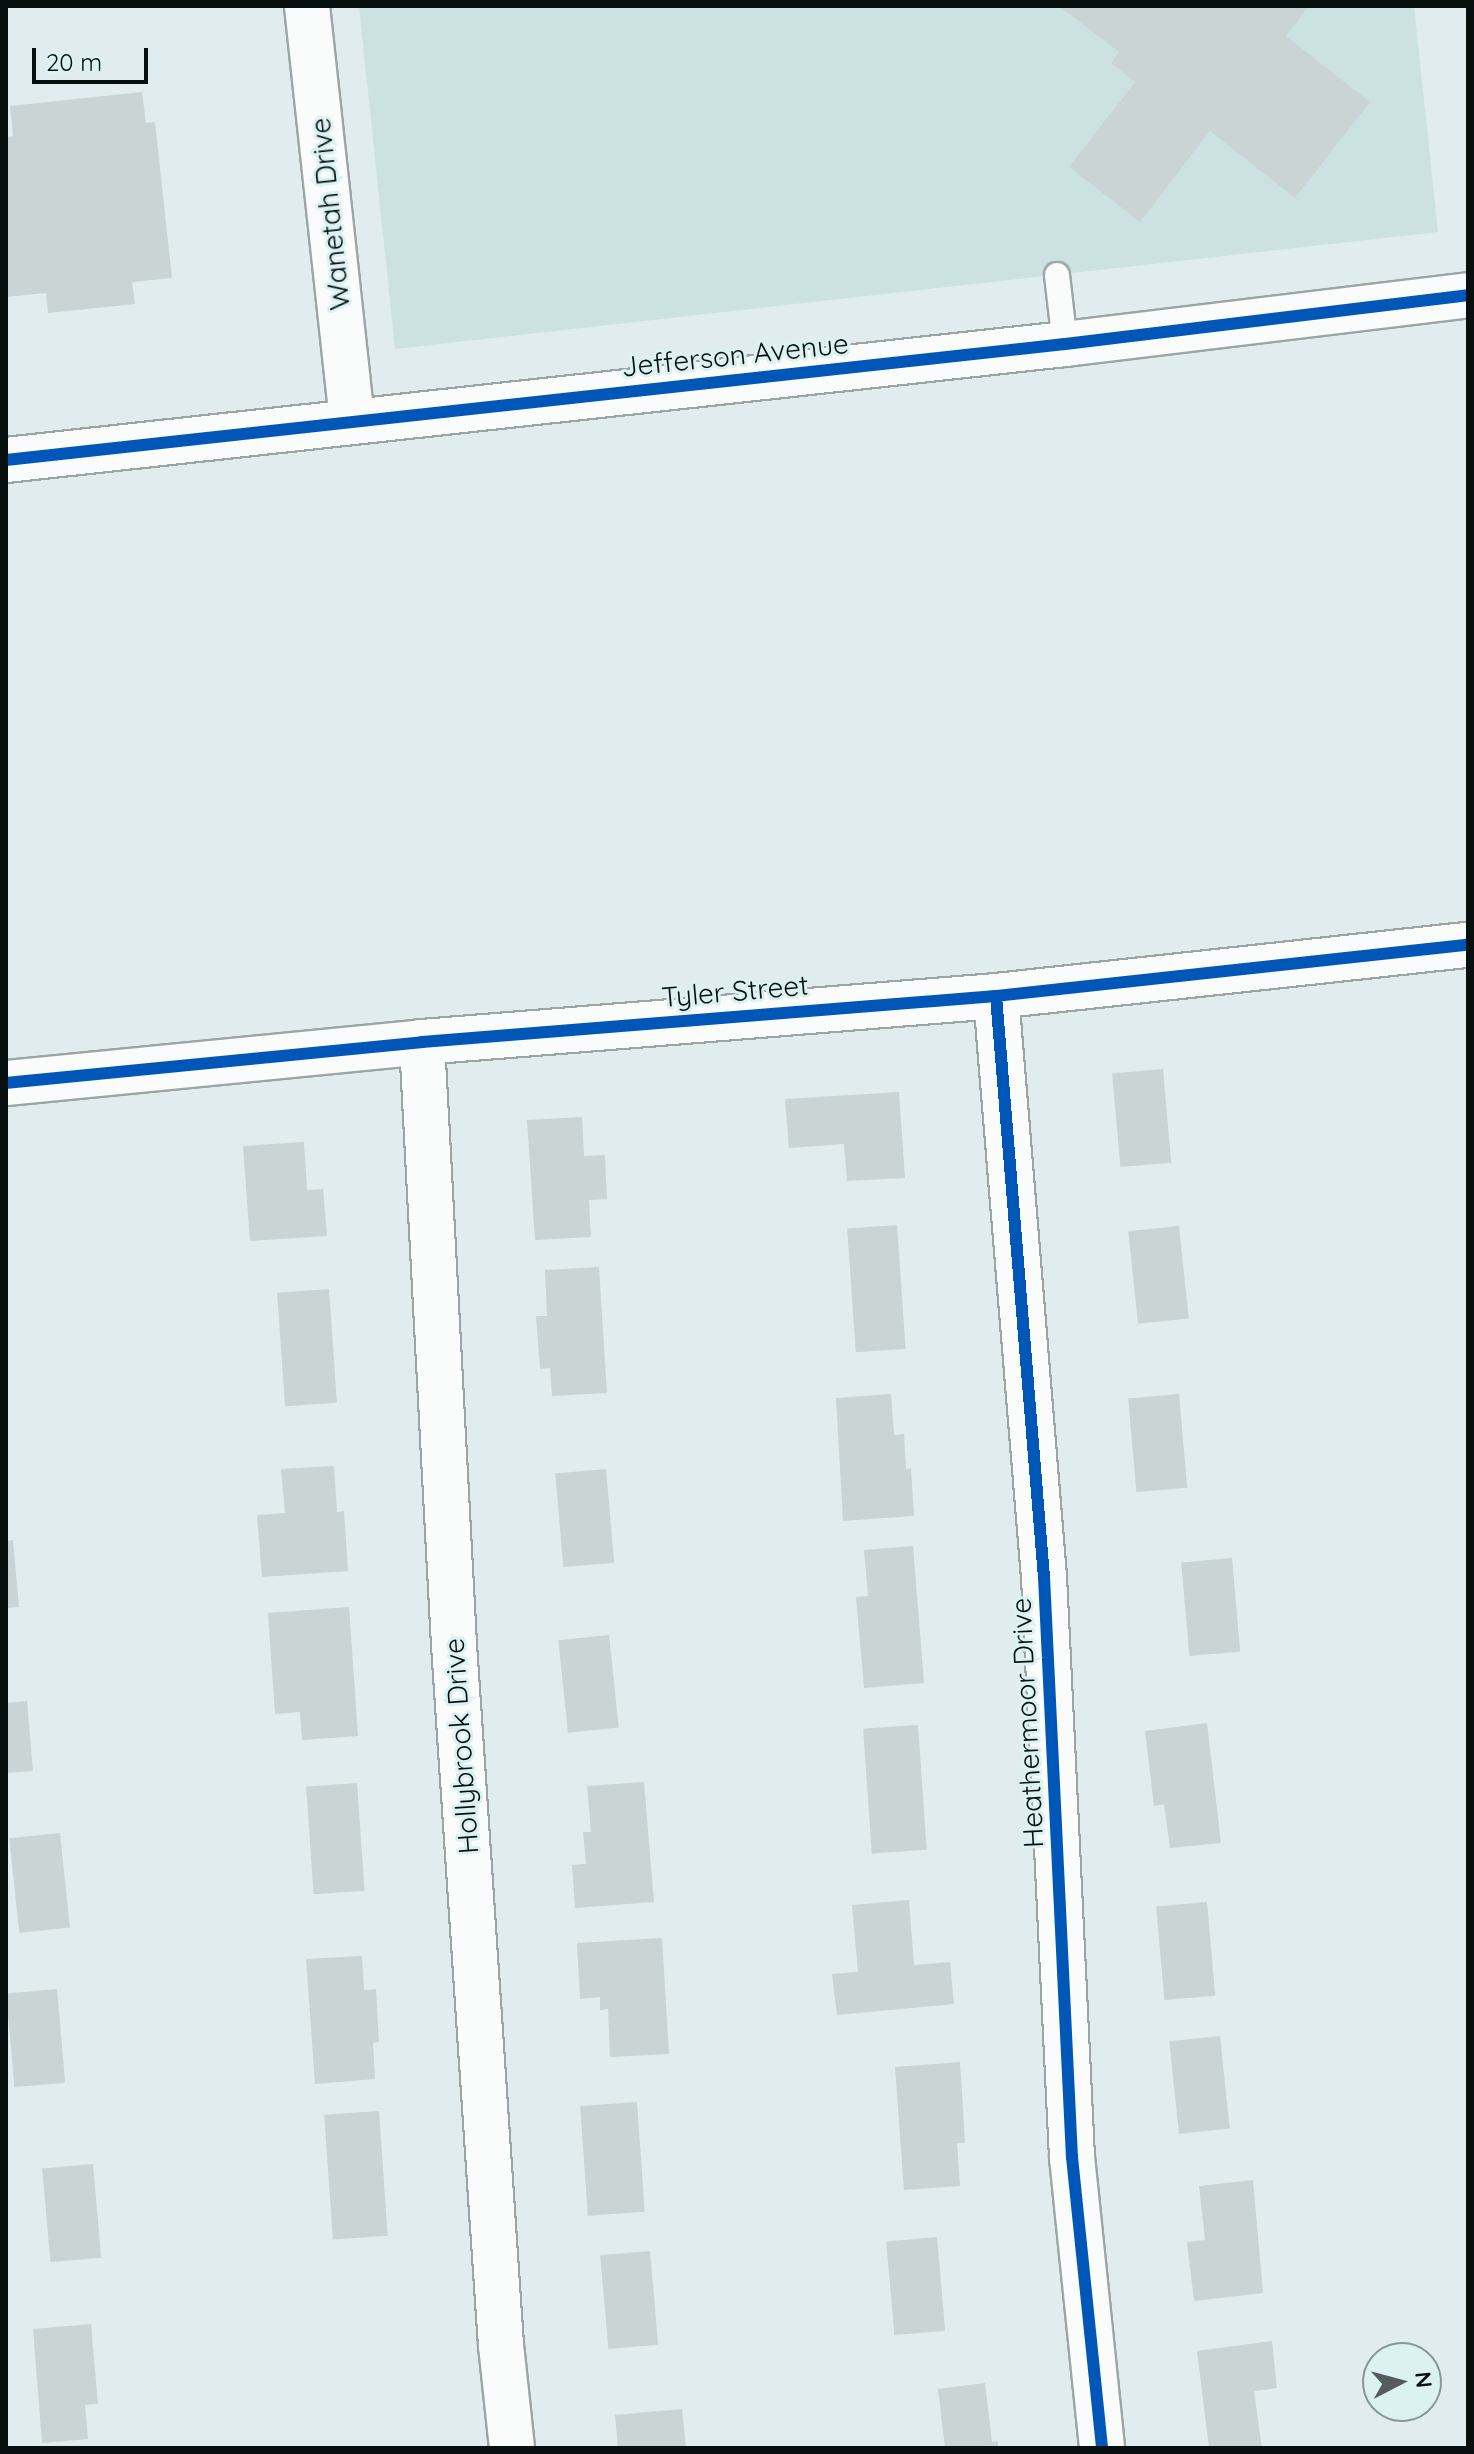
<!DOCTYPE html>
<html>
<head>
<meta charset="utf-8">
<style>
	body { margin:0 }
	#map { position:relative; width:1474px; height:2454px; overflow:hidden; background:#e0eced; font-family:Quicksand,sans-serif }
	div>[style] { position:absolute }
	.built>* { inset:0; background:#cce2e2 }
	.building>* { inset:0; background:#cad4d4; transform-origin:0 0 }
	.roads { filter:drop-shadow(2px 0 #9ca5a6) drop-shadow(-2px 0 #9ca5a6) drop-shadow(0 2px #9ca5a6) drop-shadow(0 -2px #9ca5a6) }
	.service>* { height:24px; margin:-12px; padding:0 12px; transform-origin:12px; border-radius:12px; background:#fafcfc }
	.minor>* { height:44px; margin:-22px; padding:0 22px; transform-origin:22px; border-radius:22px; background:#fafcfc }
	.tertiary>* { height:44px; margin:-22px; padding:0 22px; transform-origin:22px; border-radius:22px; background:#fafcfc }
	.cycleway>* { height:12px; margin:-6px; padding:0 6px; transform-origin:6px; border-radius:6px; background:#0057b8 }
	span { translate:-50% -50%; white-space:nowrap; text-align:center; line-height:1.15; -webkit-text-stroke:6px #dbf1f2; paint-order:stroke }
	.street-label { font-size:28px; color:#080f0f }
	.frame { position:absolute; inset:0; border:8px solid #080f0f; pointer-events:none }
	.north { position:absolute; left:1362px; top:2342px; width:80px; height:80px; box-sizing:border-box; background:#dbf1f2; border:2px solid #879797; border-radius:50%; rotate:84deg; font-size:22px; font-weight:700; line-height:32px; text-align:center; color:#080f0f }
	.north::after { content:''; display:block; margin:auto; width:28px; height:36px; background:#545c5d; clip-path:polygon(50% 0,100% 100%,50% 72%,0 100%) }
	.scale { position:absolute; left:32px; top:48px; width:116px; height:36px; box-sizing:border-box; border:4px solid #080f0f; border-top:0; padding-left:10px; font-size:24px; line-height:28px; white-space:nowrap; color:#080f0f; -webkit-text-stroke:6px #dbf1f2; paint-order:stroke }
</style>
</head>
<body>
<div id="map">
	<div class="built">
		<div style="clip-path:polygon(359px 6px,1414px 6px,1438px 232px,395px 349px)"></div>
	</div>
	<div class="building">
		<div style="clip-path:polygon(1059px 6px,1309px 6px,1286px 36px,1370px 102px,1295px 198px,1210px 131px,1140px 222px,1069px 167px,1135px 82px,1111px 63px,1119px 52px)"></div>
		<div style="clip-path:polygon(142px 92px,146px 123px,155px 122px,172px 278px,132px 282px,135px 304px,48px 313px,46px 293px,6px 297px,6px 137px,13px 136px,10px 106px)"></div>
		<div style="left:1163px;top:1069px;width:94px;height:51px;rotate:85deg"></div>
		<div style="clip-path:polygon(899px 1092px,905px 1178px,847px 1181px,844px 1144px,789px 1148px,785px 1099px)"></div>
		<div style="clip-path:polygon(582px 1117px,584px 1156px,605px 1155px,607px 1199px,589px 1200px,591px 1237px,535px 1240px,527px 1120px)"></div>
		<div style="clip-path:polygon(304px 1142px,307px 1190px,323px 1189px,327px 1236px,250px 1241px,243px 1146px)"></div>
		<div style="left:897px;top:1225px;width:124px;height:50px;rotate:86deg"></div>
		<div style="left:1179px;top:1226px;width:93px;height:51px;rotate:84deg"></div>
		<div style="clip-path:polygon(599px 1267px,607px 1393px,552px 1396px,550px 1368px,540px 1369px,536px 1316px,547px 1316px,545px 1270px)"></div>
		<div style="left:329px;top:1289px;width:114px;height:52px;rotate:86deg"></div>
		<div style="clip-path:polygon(891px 1394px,894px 1435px,904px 1434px,906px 1469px,911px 1468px,914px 1516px,843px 1521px,836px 1398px)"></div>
		<div style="left:1179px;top:1394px;width:94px;height:51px;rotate:85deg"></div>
		<div style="clip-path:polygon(334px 1466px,337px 1512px,344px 1511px,348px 1571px,262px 1577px,257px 1515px,285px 1513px,281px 1469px)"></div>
		<div style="left:606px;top:1469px;width:94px;height:51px;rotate:85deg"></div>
		<div style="clip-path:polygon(13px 1540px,19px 1607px,6px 1608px,6px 1541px)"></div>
		<div style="clip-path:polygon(913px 1546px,924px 1683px,864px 1688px,856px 1597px,868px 1596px,864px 1550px)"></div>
		<div style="left:1232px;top:1558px;width:94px;height:51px;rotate:85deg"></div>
		<div style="clip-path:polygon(349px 1607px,358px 1736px,302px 1740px,300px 1712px,275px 1714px,268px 1613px)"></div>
		<div style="left:609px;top:1635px;width:93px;height:51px;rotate:84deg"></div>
		<div style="clip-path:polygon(27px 1701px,33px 1771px,6px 1773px,6px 1703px)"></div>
		<div style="clip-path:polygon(1207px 1723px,1221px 1843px,1170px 1848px,1164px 1804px,1154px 1806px,1145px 1731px)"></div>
		<div style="left:918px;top:1725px;width:125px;height:55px;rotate:86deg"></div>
		<div style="clip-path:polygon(644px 1782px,654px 1902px,575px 1908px,572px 1865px,586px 1864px,583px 1832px,591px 1832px,587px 1786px)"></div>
		<div style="left:357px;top:1783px;width:108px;height:51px;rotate:86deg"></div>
		<div style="left:60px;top:1833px;width:95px;height:51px;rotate:84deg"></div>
		<div style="clip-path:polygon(909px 1900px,914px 1965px,950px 1962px,954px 2004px,837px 2015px,832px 1974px,858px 1972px,852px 1905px)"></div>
		<div style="left:1207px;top:1902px;width:94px;height:51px;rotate:85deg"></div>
		<div style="clip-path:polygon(662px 1938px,669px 2054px,610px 2057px,608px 2009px,600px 2010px,600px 1997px,580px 1999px,577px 1943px)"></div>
		<div style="clip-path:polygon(362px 1956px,364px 1990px,376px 1989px,379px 2042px,373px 2043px,375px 2079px,315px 2084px,306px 1959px)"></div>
		<div style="left:57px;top:1989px;width:94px;height:51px;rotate:85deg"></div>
		<div style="left:1220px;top:2036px;width:93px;height:51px;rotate:84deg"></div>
		<div style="clip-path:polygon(960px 2062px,965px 2143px,957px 2143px,960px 2186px,904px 2190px,895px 2067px)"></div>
		<div style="left:637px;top:2102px;width:110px;height:57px;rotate:86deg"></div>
		<div style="left:379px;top:2111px;width:125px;height:55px;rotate:86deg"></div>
		<div style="left:93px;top:2164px;width:94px;height:51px;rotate:85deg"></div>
		<div style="clip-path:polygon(1253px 2180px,1263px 2293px,1194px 2301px,1187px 2242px,1205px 2240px,1199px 2186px)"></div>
		<div style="left:937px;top:2237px;width:94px;height:51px;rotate:85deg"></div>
		<div style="left:650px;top:2251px;width:94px;height:50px;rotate:85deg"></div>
		<div style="clip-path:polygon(91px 2324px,98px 2404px,85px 2405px,88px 2439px,42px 2443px,33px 2329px)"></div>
		<div style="clip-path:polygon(1272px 2341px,1277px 2388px,1254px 2391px,1262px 2448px,1209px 2448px,1197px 2351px)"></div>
		<div style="clip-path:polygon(985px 2383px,992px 2442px,998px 2441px,998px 2448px,945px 2448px,938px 2389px)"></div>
		<div style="clip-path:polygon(682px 2409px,686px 2448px,618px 2448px,615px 2415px)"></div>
	</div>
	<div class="roads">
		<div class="service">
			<div style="left:1057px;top:275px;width:69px;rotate:83.4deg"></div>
		</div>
		<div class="minor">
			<div style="left:307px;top:6px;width:417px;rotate:83.8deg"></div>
			<div style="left:996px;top:996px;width:583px;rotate:85.28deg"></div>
			<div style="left:1044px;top:1577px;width:581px;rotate:87.24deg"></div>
			<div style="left:1072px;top:2157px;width:293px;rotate:84.1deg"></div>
			<div style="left:422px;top:1042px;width:604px;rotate:86.96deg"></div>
			<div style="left:454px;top:1645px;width:702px;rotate:86.16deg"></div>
			<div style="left:501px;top:2345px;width:104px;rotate:83.9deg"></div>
			<div style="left:6px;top:1083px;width:418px;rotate:-5.6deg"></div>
			<div style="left:422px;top:1042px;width:576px;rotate:-4.58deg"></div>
			<div style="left:996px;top:996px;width:475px;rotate:-6.2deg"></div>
		</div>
		<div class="tertiary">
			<div style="left:6px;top:460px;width:1065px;rotate:-6.25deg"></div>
			<div style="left:1065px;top:344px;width:406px;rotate:-6.9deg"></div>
		</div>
	</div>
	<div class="cycleway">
		<div style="left:6px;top:460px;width:1065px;rotate:-6.25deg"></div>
		<div style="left:1065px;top:344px;width:406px;rotate:-6.9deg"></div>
		<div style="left:996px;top:996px;width:583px;rotate:85.28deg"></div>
		<div style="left:1044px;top:1577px;width:581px;rotate:87.24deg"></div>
		<div style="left:1072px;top:2157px;width:293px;rotate:84.1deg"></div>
		<div style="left:6px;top:1083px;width:418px;rotate:-5.6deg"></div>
		<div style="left:422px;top:1042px;width:576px;rotate:-4.58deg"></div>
		<div style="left:996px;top:996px;width:475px;rotate:-6.2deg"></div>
	</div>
	<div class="street-label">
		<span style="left:330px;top:214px;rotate:-96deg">Wanetah Drive</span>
		<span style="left:735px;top:355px;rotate:-6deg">Jefferson Avenue</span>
		<span style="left:735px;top:991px;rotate:-5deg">Tyler Street</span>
		<span style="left:1027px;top:1723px;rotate:-93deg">Heathermoor Drive</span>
		<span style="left:461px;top:1746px;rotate:-94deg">Hollybrook Drive</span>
	</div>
	<div class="frame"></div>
	<div class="north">N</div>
	<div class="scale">20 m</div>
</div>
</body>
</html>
